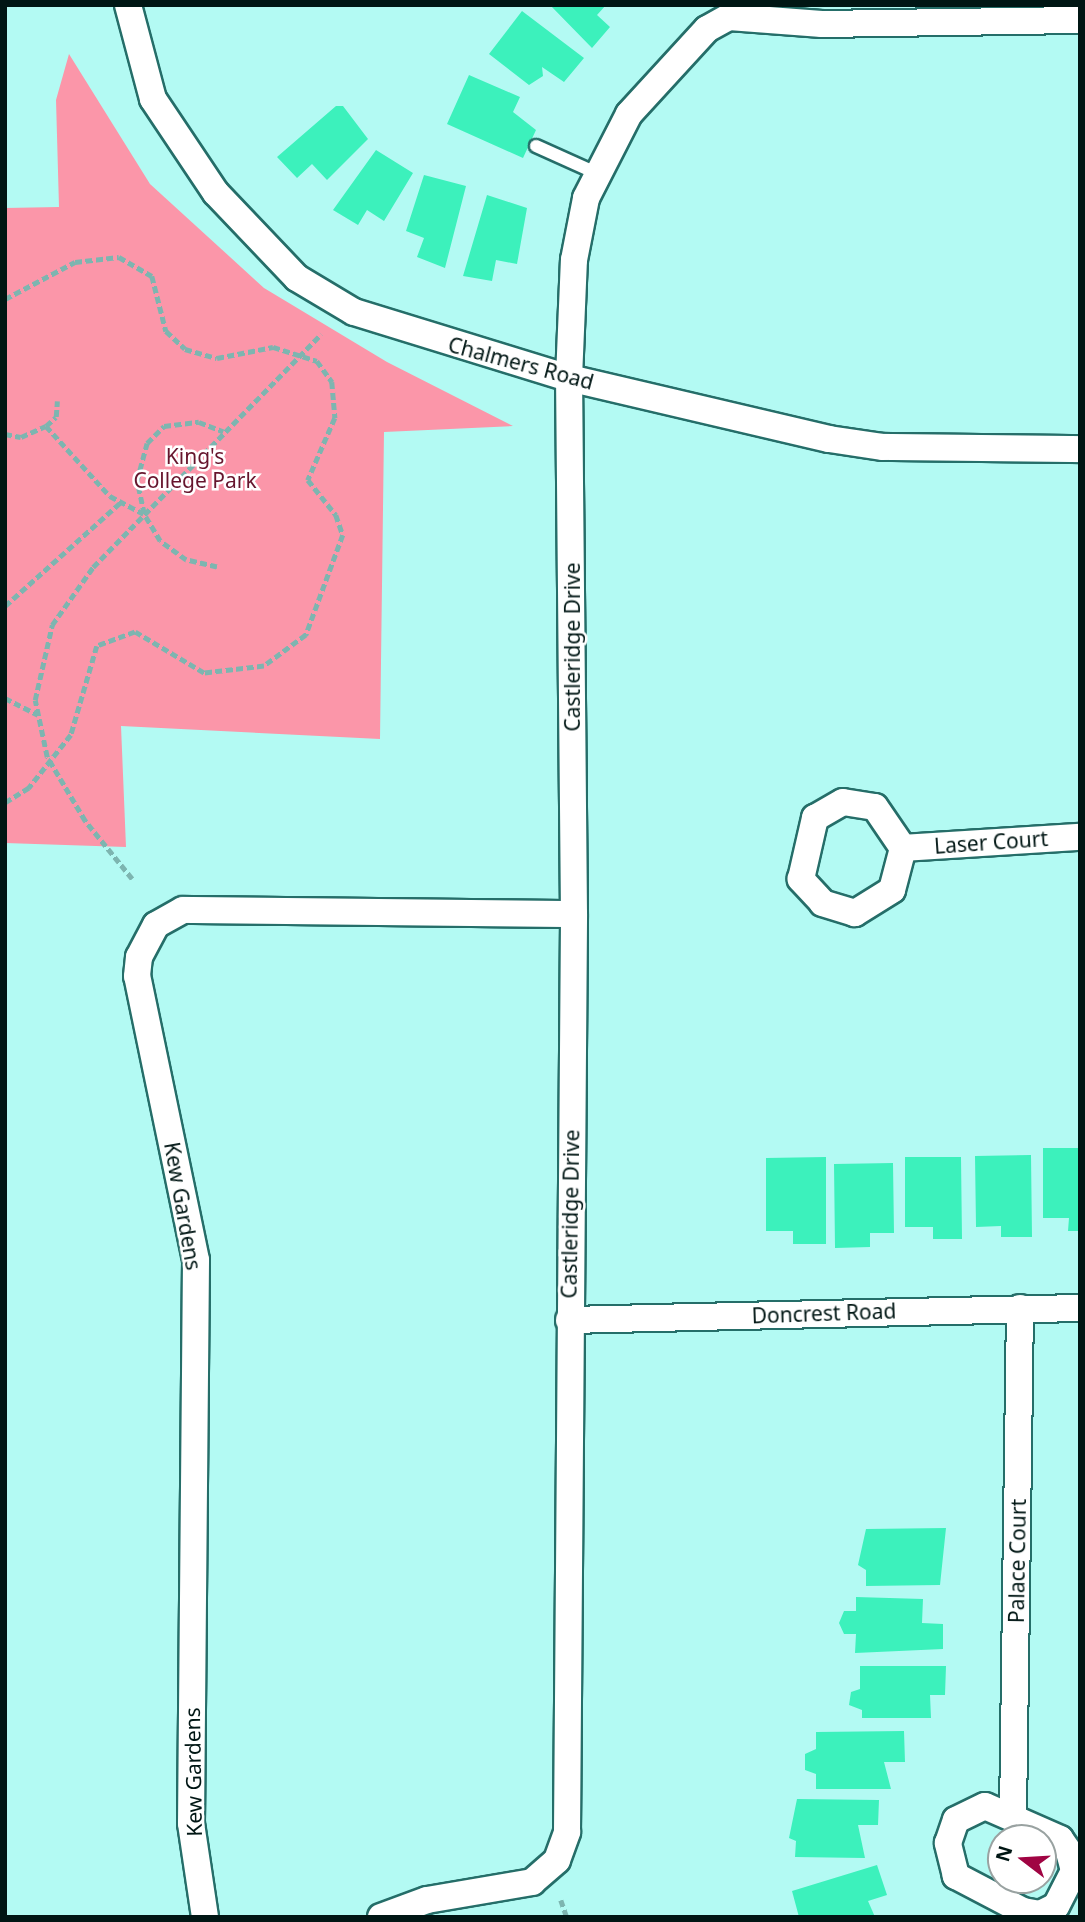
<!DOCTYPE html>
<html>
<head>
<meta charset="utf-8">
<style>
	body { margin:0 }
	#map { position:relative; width:1085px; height:1922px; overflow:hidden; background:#b3faf3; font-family:"Noto Sans",sans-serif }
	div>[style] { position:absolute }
	.green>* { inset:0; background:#fb96a9 }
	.building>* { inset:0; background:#3cf1bc }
	.path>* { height:4.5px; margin-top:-2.25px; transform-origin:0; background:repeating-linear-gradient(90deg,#7db5b0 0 7px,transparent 0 10.5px) }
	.roads { filter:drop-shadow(2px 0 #256e69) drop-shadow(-2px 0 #256e69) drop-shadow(0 2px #256e69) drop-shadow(0 -2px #256e69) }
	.service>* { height:12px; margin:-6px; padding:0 6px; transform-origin:6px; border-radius:6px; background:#fff }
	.minor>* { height:26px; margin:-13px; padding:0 13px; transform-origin:13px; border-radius:13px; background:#fff }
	span { translate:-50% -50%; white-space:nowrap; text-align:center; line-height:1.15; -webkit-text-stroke:5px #fff; paint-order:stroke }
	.street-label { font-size:21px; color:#001614 }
	.park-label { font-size:21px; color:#66152d }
	.frame { position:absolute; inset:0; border:7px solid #001614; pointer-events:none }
	.north { position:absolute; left:987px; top:1824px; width:70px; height:70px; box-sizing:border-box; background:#fff; border:2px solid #99a2a1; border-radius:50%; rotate:287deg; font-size:19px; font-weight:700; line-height:28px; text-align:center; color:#001614 }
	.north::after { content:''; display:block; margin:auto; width:24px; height:32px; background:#a00443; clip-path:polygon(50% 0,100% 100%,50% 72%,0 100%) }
</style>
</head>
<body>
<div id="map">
	<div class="green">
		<div style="clip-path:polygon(69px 54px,150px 184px,264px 288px,387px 362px,513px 426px,384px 432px,380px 739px,121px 726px,126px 847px,5px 843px,5px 208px,59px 207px,56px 100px)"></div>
	</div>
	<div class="building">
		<div style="clip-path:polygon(550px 5px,606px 5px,597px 15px,610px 27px,592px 48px)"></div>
		<div style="clip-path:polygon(522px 11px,584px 58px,564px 82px,542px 67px,543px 76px,529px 85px,489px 54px)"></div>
		<div style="clip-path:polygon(469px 75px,520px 97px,513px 112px,536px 130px,523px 158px,447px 124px)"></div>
		<div style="clip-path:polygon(336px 106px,343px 106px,368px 139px,327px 180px,312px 164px,297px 178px,277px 157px)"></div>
		<div style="clip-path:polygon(376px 150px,413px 173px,384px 221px,367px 210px,358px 225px,333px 210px)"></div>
		<div style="clip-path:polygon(424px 175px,466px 186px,445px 268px,417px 257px,424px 238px,406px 231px)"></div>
		<div style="clip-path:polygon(487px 195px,527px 208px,517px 264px,496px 260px,492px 281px,463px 276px)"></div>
		<div style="clip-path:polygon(1043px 1148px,1080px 1148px,1080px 1231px,1068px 1231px,1069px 1218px,1043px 1218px)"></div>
		<div style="clip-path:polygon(1031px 1155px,1032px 1237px,1001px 1237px,1001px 1226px,976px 1227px,975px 1156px)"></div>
		<div style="clip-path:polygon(826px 1157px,826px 1244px,793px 1244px,793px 1231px,766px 1231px,766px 1158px)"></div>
		<div style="clip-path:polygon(905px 1157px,961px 1157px,962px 1239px,933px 1239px,933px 1227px,905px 1227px)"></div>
		<div style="clip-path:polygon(893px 1163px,894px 1233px,870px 1233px,870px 1247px,835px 1248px,834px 1164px)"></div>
		<div style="clip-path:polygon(946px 1528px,940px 1585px,866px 1586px,866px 1570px,858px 1565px,866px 1529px)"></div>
		<div style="clip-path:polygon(856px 1597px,923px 1599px,922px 1623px,943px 1624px,943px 1649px,855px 1653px,856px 1634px,844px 1634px,839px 1623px,844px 1611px,856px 1611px)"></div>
		<div style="clip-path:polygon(860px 1666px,946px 1666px,945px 1695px,930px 1695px,931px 1718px,862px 1718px,862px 1710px,849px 1705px,851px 1692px,860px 1689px)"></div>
		<div style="clip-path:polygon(904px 1731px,905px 1762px,884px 1762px,891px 1789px,816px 1789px,816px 1774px,805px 1770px,805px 1754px,816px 1749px,816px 1732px)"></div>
		<div style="clip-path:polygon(797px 1799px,879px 1800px,878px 1825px,858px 1825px,865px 1858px,795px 1857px,796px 1841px,789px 1838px)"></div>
		<div style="clip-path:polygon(877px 1865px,887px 1895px,868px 1901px,875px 1917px,799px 1917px,792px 1891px)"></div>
	</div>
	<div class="path">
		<div style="left:5px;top:299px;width:79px;rotate:-27.9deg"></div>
		<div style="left:75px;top:262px;width:44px;rotate:-6.5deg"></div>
		<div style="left:119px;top:257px;width:38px;rotate:30deg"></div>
		<div style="left:152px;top:276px;width:57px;rotate:75.7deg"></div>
		<div style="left:166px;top:331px;width:26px;rotate:43deg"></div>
		<div style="left:185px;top:349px;width:33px;rotate:16deg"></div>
		<div style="left:217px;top:358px;width:57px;rotate:-11.1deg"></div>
		<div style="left:273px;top:347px;width:46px;rotate:17.7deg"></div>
		<div style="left:317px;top:361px;width:26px;rotate:54deg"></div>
		<div style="left:332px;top:382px;width:36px;rotate:85deg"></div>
		<div style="left:335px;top:418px;width:68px;rotate:113.5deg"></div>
		<div style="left:308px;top:480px;width:45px;rotate:51.3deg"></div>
		<div style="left:336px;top:515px;width:21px;rotate:71deg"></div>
		<div style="left:343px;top:535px;width:107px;rotate:110.3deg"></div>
		<div style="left:306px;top:635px;width:52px;rotate:143.6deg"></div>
		<div style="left:264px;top:666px;width:60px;rotate:173.3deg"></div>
		<div style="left:204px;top:673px;width:80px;rotate:-149.3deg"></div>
		<div style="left:135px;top:632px;width:40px;rotate:159.8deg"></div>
		<div style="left:97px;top:646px;width:93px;rotate:106.3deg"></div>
		<div style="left:71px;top:735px;width:68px;rotate:128.4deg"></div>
		<div style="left:29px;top:788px;width:28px;rotate:148deg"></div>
		<div style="left:46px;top:426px;width:13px;rotate:-42deg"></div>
		<div style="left:56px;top:417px;width:16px;rotate:-86deg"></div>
		<div style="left:5px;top:434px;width:16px;rotate:11deg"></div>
		<div style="left:21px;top:437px;width:27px;rotate:-24deg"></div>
		<div style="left:46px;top:426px;width:95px;rotate:47.6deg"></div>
		<div style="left:110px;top:496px;width:38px;rotate:28deg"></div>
		<div style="left:217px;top:567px;width:32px;rotate:-167deg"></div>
		<div style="left:186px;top:560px;width:32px;rotate:-144deg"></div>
		<div style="left:160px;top:541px;width:31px;rotate:-121deg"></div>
		<div style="left:144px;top:514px;width:35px;rotate:-102deg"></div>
		<div style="left:137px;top:480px;width:38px;rotate:-75deg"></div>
		<div style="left:147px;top:443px;width:24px;rotate:-45deg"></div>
		<div style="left:164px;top:426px;width:35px;rotate:-7deg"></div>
		<div style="left:199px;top:422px;width:26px;rotate:21deg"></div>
		<div style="left:5px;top:606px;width:156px;rotate:-41.9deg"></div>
		<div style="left:5px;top:698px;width:37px;rotate:27deg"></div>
		<div style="left:132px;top:879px;width:75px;rotate:-129deg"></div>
		<div style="left:85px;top:821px;width:74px;rotate:-120.7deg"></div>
		<div style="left:47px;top:757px;width:58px;rotate:-101.9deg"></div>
		<div style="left:35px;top:700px;width:77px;rotate:-77.2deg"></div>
		<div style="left:52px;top:625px;width:71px;rotate:-54.7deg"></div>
		<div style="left:93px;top:567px;width:326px;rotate:-45.6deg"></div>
		<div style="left:561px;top:1900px;width:18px;rotate:71deg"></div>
	</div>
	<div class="roads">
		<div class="service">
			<div style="left:536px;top:146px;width:66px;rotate:24.2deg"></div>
		</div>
		<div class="minor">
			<div style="left:128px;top:5px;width:97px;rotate:75.1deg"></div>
			<div style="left:153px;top:99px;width:113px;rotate:56.2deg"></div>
			<div style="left:216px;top:193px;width:117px;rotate:46.4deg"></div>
			<div style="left:297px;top:278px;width:66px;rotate:30.8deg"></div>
			<div style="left:354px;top:312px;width:225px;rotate:17.1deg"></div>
			<div style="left:569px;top:378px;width:267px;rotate:13.2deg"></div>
			<div style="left:829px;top:439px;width:55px;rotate:8.4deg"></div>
			<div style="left:883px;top:447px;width:197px;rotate:0.6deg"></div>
			<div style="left:843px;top:802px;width:32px;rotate:9deg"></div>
			<div style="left:875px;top:807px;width:50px;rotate:55.7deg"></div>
			<div style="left:903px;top:848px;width:43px;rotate:104.7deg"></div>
			<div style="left:892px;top:890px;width:44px;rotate:148.1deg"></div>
			<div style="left:855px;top:913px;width:34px;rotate:-163deg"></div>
			<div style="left:823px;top:903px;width:33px;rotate:-133deg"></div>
			<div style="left:801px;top:879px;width:63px;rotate:-77.1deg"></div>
			<div style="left:815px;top:818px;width:32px;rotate:-30deg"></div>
			<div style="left:903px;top:848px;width:177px;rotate:-3.6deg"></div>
			<div style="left:569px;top:1320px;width:511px;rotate:-1.35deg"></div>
			<div style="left:985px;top:1806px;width:82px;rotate:23.7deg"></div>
			<div style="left:1060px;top:1839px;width:16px;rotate:55deg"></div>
			<div style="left:1069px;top:1852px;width:20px;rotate:75deg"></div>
			<div style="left:1074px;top:1871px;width:39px;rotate:117deg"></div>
			<div style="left:1056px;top:1906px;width:18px;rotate:153deg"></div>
			<div style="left:1040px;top:1914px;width:17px;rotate:-170deg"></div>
			<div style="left:1023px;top:1911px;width:76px;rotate:-152.4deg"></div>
			<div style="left:956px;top:1876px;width:34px;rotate:-104deg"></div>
			<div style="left:948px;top:1843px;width:24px;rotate:-71deg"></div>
			<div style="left:956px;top:1820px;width:32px;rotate:-26deg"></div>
			<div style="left:1013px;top:1815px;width:507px;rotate:-89.21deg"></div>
			<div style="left:205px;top:1917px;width:95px;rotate:-98.5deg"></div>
			<div style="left:191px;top:1823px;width:563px;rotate:-89.49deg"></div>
			<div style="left:196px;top:1260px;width:290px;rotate:-101.7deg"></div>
			<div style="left:137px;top:976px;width:19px;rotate:-84deg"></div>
			<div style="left:139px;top:957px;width:36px;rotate:-62deg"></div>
			<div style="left:156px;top:925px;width:31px;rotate:-29deg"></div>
			<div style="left:183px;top:910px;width:391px;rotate:0.6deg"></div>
			<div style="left:381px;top:1917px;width:49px;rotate:-20.3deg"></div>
			<div style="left:427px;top:1900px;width:107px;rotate:-9.7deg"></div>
			<div style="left:532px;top:1882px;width:33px;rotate:-41deg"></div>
			<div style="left:557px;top:1860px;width:30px;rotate:-70deg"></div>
			<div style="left:567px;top:1832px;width:918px;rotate:-89.56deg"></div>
			<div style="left:574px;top:914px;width:536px;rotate:-90.53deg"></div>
			<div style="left:569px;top:378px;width:118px;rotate:-87.6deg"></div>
			<div style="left:574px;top:260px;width:63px;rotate:-79deg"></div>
			<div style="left:586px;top:198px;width:94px;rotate:-62.9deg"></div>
			<div style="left:629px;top:114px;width:115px;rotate:-47.5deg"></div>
			<div style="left:707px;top:29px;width:25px;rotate:-29deg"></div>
			<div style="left:729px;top:17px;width:93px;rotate:4.3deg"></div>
			<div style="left:822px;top:24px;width:258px;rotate:-0.9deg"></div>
		</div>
	</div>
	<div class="street-label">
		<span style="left:521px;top:363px;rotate:15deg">Chalmers Road</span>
		<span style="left:572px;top:647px;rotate:-90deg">Castleridge Drive</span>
		<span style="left:991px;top:842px;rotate:-4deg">Laser Court</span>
		<span style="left:183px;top:1206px;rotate:80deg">Kew Gardens</span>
		<span style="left:570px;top:1214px;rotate:-89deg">Castleridge Drive</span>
		<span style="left:824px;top:1313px;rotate:-2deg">Doncrest Road</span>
		<span style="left:1017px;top:1561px;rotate:-89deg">Palace Court</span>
		<span style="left:193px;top:1772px;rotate:-91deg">Kew Gardens</span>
	</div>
	<div class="park-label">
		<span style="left:195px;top:468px">King's<br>College Park</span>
	</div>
	<div class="frame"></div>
	<div class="north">N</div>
</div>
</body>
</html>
